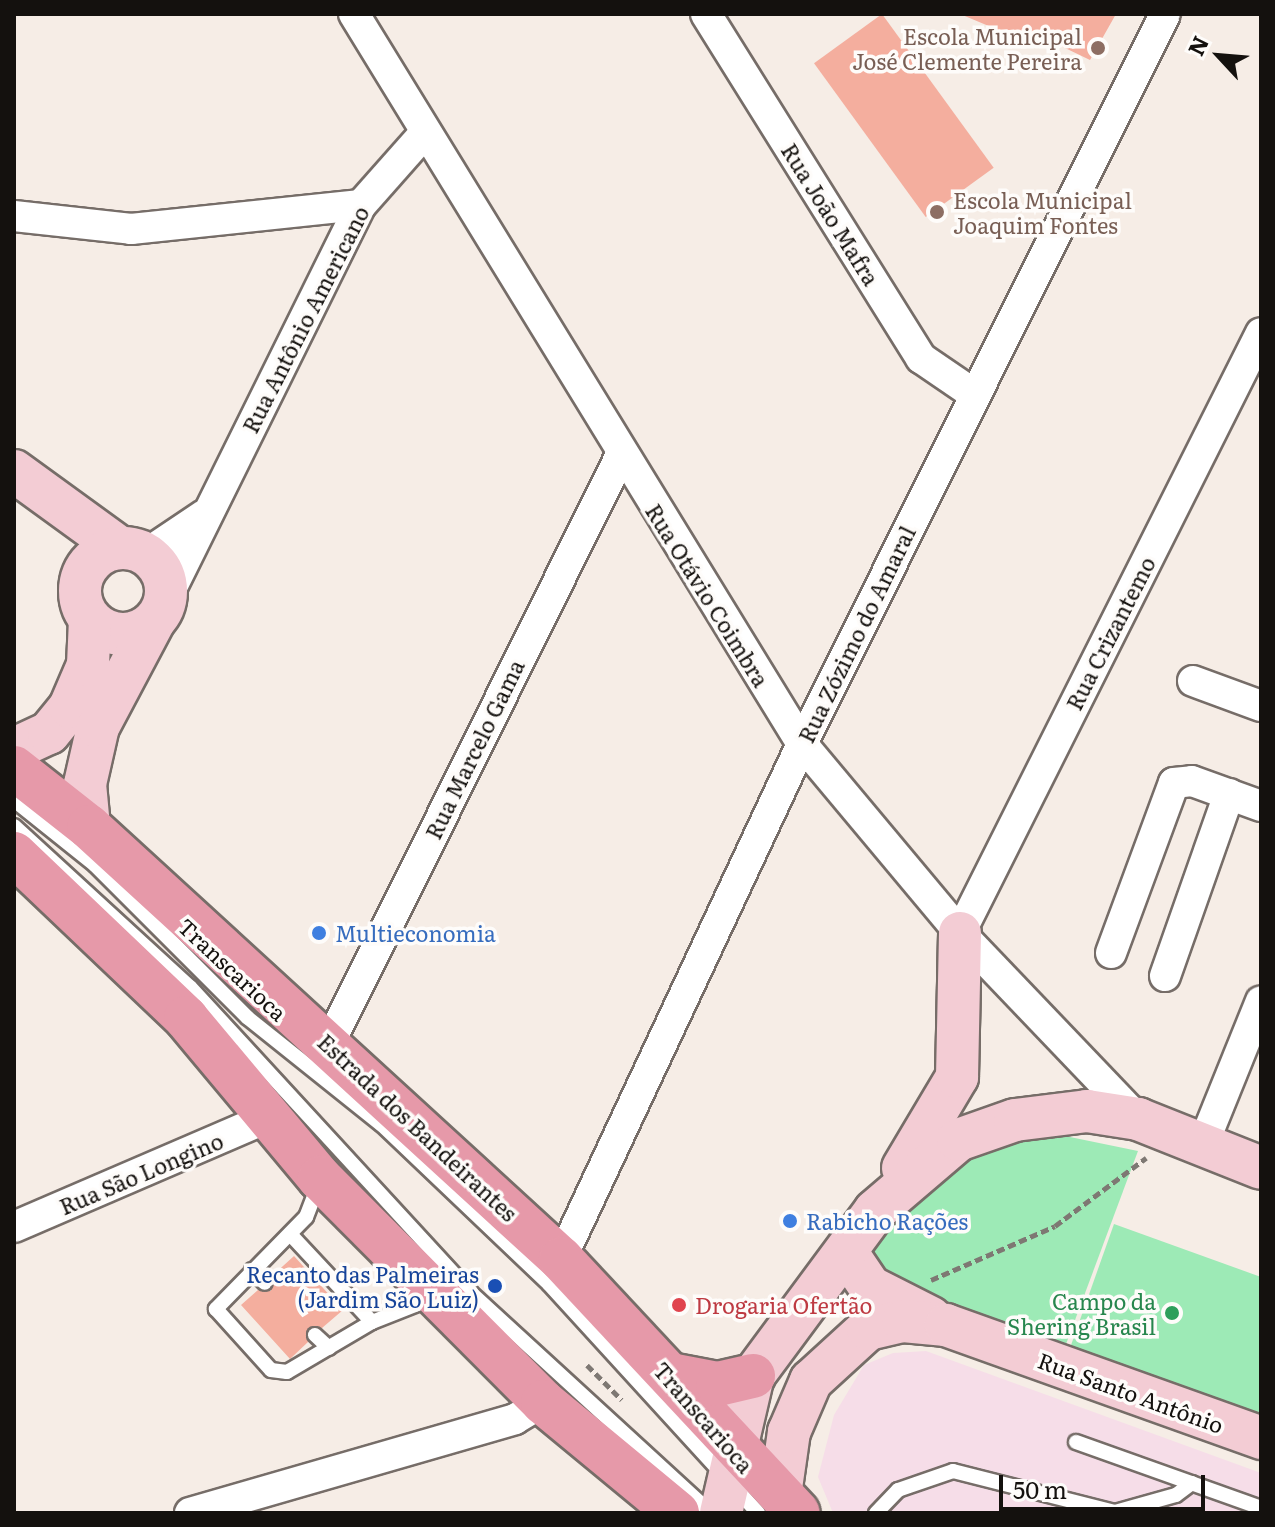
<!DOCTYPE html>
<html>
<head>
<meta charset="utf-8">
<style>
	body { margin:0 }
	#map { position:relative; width:1275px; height:1527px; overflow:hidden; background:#f6ede6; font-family:Literata,serif }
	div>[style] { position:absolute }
	.industrial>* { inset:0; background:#f6dde8 }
	.green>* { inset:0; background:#9deab6 }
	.building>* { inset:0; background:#f4ae9e; transform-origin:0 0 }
	.path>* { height:5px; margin-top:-2.5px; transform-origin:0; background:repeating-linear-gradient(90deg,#7e7873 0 8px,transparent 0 12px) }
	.roads { filter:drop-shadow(2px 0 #766d68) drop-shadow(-2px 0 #766d68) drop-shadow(0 2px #766d68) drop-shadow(0 -2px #766d68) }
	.lane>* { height:14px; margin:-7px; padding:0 7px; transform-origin:7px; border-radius:7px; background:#fff }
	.street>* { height:30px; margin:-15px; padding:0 15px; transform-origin:15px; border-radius:15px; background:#fff }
	.secondary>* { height:42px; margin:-21px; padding:0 21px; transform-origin:21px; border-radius:21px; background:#f3ccd4 }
	.secondary>.ring { margin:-21px; padding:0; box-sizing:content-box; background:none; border:42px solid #f3ccd4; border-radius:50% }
	.primary>* { height:44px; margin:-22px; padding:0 22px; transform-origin:22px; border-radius:22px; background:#e699a9 }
	.dots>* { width:22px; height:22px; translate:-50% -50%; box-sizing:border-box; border:4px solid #fefcfa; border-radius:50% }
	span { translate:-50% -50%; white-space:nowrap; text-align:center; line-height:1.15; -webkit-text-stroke:7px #fefcfa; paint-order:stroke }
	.education-label { font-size:22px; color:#785e54 }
	.right { translate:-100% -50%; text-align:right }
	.left { translate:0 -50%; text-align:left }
	.street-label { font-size:22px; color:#14110e }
	.shop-label { font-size:22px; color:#366cbe }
	.transit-label { font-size:22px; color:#164399 }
	.leisure-label { font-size:22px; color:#27864d }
	.health-label { font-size:22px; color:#be3a42 }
	.frame { position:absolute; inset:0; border:16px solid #14110e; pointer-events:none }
	.north { position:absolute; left:1179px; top:16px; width:80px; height:80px; -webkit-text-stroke:6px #fefcfa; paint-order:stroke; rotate:296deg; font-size:22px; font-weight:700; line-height:32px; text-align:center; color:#14110e }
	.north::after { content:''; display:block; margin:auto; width:28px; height:36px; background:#14110e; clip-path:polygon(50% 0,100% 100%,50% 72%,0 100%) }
	.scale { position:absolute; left:999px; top:1475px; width:206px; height:36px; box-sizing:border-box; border:4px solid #14110e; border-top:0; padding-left:10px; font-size:24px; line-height:28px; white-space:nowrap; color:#14110e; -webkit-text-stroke:6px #fefcfa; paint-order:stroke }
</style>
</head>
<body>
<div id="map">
	<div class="industrial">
		<div style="clip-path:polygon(926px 1351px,1261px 1473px,1261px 1513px,833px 1513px,818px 1477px,834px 1415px,864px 1365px,893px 1353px)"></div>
	</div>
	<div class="green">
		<div style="clip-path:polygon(1031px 1129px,1138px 1151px,1062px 1355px,940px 1315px,858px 1250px,974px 1147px)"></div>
		<div style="clip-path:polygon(1114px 1224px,1261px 1277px,1261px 1417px,1070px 1348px)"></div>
	</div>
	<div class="building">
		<div style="left:882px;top:14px;width:190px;height:84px;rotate:54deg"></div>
		<div style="clip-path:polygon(960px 14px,1116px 14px,1090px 60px,1038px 35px,1034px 45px)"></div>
		<div style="clip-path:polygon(294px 1256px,343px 1310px,322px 1328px,308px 1328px,308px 1342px,290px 1359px,241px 1305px,258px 1290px,271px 1291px,272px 1276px)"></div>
	</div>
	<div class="path">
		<div style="left:931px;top:1280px;width:135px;rotate:-23.5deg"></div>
		<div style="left:1055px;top:1226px;width:114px;rotate:-36.8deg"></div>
		<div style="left:587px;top:1365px;width:49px;rotate:45deg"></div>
	</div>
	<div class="roads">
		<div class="lane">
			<div style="left:14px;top:800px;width:104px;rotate:38.7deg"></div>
			<div style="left:95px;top:865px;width:216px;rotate:45deg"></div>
			<div style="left:248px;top:1018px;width:170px;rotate:38.6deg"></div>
			<div style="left:381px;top:1124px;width:232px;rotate:43.6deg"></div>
			<div style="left:549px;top:1284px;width:310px;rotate:47.6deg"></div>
			<div style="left:14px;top:826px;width:239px;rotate:42.5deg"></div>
			<div style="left:190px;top:987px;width:415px;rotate:47.4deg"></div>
			<div style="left:471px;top:1293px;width:326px;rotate:42.5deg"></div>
			<div style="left:318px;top:1186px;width:33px;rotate:111deg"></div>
			<div style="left:306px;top:1217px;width:129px;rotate:134.4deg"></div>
			<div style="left:216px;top:1309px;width:82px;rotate:48deg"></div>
			<div style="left:271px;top:1370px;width:16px;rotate:7deg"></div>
			<div style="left:287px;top:1372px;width:99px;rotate:-30.5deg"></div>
			<div style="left:372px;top:1322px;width:62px;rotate:-21.6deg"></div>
			<div style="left:290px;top:1234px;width:120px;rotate:47deg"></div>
			<div style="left:252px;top:1270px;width:18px;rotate:45deg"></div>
			<div style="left:315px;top:1335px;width:19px;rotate:43deg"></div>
			<div style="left:1076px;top:1442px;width:196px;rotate:19.6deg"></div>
			<div style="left:876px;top:1513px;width:32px;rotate:-46deg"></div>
			<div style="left:898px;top:1490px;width:58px;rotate:-19.1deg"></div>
			<div style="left:953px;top:1471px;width:167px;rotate:14.2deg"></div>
			<div style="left:1115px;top:1512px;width:63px;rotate:-15.6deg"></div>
			<div style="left:1176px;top:1495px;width:20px;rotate:-37deg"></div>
		</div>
		<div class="street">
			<div style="left:354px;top:14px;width:857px;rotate:58.46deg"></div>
			<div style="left:802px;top:744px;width:246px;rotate:50.1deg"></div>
			<div style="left:960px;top:933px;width:257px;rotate:46.3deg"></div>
			<div style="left:706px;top:14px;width:406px;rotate:58deg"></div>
			<div style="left:921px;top:358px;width:65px;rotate:34.4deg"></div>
			<div style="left:14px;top:216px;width:118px;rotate:6.3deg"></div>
			<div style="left:131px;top:229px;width:231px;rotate:-6deg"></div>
			<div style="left:146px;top:554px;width:70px;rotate:-33.9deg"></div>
			<div style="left:166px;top:599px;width:440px;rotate:-63.7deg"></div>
			<div style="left:361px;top:205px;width:94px;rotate:-48.5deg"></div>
			<div style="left:1193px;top:681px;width:72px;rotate:20.2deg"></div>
			<div style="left:960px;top:933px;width:671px;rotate:-63.36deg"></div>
			<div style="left:1111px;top:953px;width:181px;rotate:-69.7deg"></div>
			<div style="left:1174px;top:783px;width:18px;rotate:-6deg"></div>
			<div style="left:1192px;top:781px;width:73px;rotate:19.9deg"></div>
			<div style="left:1165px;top:976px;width:193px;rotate:-70.6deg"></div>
			<div style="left:329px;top:1044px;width:657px;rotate:-63.63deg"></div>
			<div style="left:1202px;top:1147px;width:157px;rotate:-68deg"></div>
			<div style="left:14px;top:1227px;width:275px;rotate:-23.3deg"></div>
			<div style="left:561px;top:1259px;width:569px;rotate:-64.92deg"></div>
			<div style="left:802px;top:744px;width:815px;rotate:-63.56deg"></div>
			<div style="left:190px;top:1513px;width:338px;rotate:-16.1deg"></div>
			<div style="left:515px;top:1419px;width:33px;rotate:-31deg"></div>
		</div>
		<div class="secondary">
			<div style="left:14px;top:471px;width:131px;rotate:36deg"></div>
			<div class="ring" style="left:80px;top:548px;width:44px;height:44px"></div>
			<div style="left:14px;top:749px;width:38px;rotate:-25deg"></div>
			<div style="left:49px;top:733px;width:33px;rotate:-51deg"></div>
			<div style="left:70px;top:707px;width:46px;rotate:-66.8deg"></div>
			<div style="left:88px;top:665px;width:45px;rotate:-87.5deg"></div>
			<div style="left:89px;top:827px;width:43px;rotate:-95.3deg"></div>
			<div style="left:85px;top:784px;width:58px;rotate:-77.2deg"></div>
			<div style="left:98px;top:727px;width:118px;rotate:-62.1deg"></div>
			<div style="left:903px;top:1168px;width:106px;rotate:-59.3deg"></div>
			<div style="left:957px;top:1077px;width:144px;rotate:-88.8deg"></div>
			<div style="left:847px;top:1253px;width:41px;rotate:55.9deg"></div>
			<div style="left:870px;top:1287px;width:68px;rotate:26.9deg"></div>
			<div style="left:780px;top:1495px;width:64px;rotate:-81.9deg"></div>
			<div style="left:789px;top:1432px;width:56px;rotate:-66.7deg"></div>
			<div style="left:811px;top:1381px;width:77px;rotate:-42.4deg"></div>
			<div style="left:868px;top:1329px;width:36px;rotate:-13deg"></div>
			<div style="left:903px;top:1321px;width:43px;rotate:5.3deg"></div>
			<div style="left:946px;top:1325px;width:335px;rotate:19.7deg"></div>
			<div style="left:721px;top:1513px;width:141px;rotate:-76.9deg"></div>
			<div style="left:753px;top:1376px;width:205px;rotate:-53.5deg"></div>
			<div style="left:875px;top:1211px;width:109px;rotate:-40.5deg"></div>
			<div style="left:958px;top:1140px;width:60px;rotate:-19.3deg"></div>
			<div style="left:1015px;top:1120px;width:73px;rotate:-7.1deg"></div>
			<div style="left:1087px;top:1111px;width:52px;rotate:8.9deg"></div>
			<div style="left:1138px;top:1119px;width:132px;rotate:21.7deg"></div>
		</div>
		<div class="primary">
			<div style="left:14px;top:768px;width:95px;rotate:38.2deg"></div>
			<div style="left:89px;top:827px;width:640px;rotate:42.47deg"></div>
			<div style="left:561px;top:1259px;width:347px;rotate:47deg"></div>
			<div style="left:14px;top:854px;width:238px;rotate:43.6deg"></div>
			<div style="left:186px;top:1018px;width:209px;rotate:50.1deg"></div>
			<div style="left:320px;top:1178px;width:316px;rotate:45.1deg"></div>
			<div style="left:543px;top:1402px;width:174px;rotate:39.6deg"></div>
			<div style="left:675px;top:1376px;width:44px;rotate:10.5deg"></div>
			<div style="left:718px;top:1384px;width:36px;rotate:-13deg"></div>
		</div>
	</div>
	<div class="dots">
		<div style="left:1098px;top:48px;background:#8d6e63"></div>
		<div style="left:937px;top:212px;background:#8d6e63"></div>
		<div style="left:319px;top:933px;background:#3f7fe0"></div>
		<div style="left:790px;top:1221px;background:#3f7fe0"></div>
		<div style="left:495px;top:1286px;background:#1a4fb4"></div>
		<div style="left:679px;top:1305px;background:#e0444e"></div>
		<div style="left:1172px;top:1313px;background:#2e9e5b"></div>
	</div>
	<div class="education-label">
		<span class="right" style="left:1082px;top:48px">Escola Municipal<br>José Clemente Pereira</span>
		<span class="left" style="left:953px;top:212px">Escola Municipal<br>Joaquim Fontes</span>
	</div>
	<div class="street-label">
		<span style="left:831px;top:214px;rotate:58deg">Rua João Mafra</span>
		<span style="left:305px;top:319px;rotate:-63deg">Rua Antônio Americano</span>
		<span style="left:708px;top:595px;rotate:58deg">Rua Otávio Coimbra</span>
		<span style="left:1110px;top:633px;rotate:-63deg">Rua Crizantemo</span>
		<span style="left:856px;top:634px;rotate:-64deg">Rua Zózimo do Amaral</span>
		<span style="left:474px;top:749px;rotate:-64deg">Rua Marcelo Gama</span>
		<span style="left:233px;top:969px;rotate:43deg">Transcarioca</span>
		<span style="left:418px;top:1127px;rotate:43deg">Estrada dos Bandeirantes</span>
		<span style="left:141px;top:1173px;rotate:-23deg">Rua São Longino</span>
		<span style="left:1131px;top:1392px;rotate:20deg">Rua Santo Antônio</span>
		<span style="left:704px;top:1417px;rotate:49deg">Transcarioca</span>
	</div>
	<div class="shop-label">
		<span class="left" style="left:335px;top:933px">Multieconomia</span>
		<span class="left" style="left:806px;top:1221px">Rabicho Rações</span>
	</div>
	<div class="transit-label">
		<span class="right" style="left:479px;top:1286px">Recanto das Palmeiras<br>(Jardim São Luiz)</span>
	</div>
	<div class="leisure-label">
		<span class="right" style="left:1156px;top:1313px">Campo da<br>Shering Brasil</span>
	</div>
	<div class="health-label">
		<span class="left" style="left:695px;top:1305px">Drogaria Ofertão</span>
	</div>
	<div class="frame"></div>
	<div class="north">N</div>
	<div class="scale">50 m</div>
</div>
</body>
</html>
